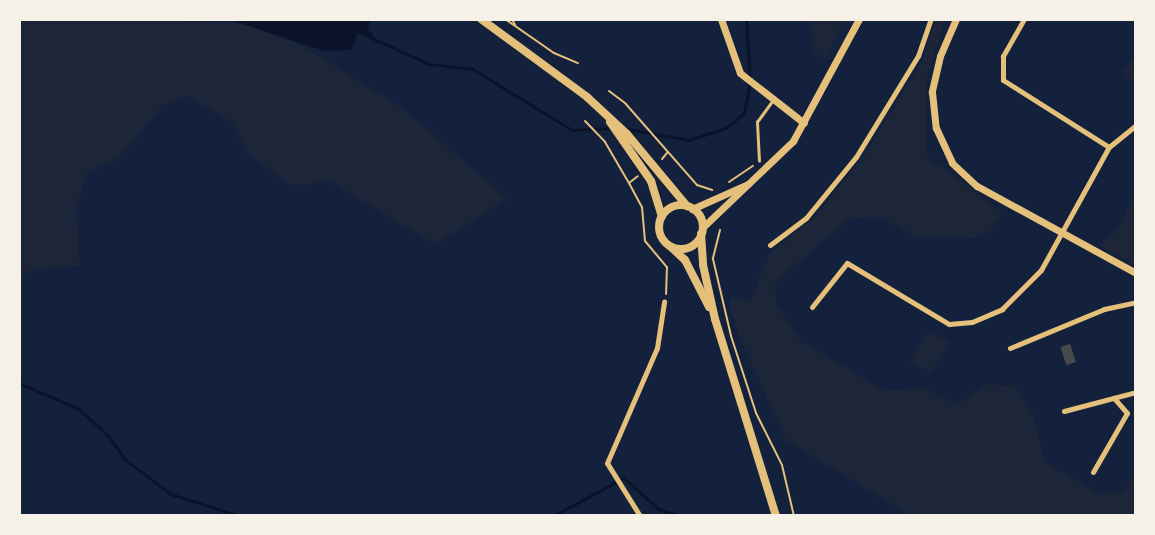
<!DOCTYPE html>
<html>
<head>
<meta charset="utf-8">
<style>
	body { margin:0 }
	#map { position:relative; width:1155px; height:535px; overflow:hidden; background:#14213d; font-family:"Titillium Web",sans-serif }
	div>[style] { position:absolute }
	.green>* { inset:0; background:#1d2539; transform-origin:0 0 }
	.water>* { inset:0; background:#0b132b }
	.stream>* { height:2.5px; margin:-1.25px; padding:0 1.25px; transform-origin:1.25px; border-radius:1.25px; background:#0b132b }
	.building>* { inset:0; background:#48494c; transform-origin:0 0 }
	.path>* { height:2px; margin:-1px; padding:0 1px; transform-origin:1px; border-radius:1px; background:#e5c07b }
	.service>* { height:2.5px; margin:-1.25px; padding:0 1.25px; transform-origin:1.25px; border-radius:1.25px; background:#e5c07b }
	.minor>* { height:5px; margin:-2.5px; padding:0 2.5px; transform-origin:2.5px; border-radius:2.5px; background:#e5c07b }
	.secondary>* { height:7px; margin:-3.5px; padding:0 3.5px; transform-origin:3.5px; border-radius:3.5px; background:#e5c07b }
	.primary>* { height:8px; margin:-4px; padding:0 4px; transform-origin:4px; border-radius:4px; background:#e5c07b }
	.primary>.ring { margin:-4px; padding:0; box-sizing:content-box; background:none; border:8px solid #e5c07b; border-radius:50% }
	span { translate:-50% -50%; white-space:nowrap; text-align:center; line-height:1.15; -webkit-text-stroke:5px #f6f1e7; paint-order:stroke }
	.frame { position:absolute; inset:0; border:21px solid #f6f1e7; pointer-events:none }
</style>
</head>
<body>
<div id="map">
	<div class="green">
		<div style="clip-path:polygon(19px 19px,242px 23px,303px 46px,406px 111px,507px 199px,435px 244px,329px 181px,292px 186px,248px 153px,233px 123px,189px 96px,163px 105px,118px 158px,87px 173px,76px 208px,80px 266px,35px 269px,19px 276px)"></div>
		<div style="clip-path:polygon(811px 19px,844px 19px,825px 61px,813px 50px)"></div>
		<div style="clip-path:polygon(936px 19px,945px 19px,927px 76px,927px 156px,934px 167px,942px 166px,1002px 213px,989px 232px,975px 238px,917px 237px,881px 217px,849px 219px,775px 282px,776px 304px,801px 341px,883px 390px,925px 389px,957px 404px,987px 384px,1015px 387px,1034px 417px,1045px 462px,1101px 495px,1125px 491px,1136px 469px,1136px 516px,912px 516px,786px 440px,741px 340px,729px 308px,731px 298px,751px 301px,769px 255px,816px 215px,863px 157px,923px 60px)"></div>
		<div style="clip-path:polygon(1136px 54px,1136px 84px,1123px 72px)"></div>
		<div style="clip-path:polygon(1136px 190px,1136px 266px,1100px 246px,1119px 228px)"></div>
		<div style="left:929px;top:331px;width:23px;height:35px;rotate:31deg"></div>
	</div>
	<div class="water">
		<div style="clip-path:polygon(228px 19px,370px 19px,368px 30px,374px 35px,371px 39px,358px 33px,351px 50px,324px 51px)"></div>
	</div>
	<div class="stream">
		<div style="left:372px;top:38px;width:63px;rotate:24.5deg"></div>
		<div style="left:429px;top:64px;width:44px;rotate:6.5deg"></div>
		<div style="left:473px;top:69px;width:116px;rotate:31.6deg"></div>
		<div style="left:572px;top:130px;width:41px;rotate:-2.8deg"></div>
		<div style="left:627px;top:129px;width:63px;rotate:10.1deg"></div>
		<div style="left:689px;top:140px;width:39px;rotate:-18deg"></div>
		<div style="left:726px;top:128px;width:23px;rotate:-40deg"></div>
		<div style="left:744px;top:113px;width:32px;rotate:-79deg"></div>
		<div style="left:750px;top:82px;width:63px;rotate:-93.6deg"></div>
		<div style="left:19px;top:383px;width:65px;rotate:23.4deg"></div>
		<div style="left:79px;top:409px;width:40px;rotate:42deg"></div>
		<div style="left:109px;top:436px;width:29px;rotate:55deg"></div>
		<div style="left:126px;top:460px;width:56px;rotate:37.1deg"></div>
		<div style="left:171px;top:494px;width:72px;rotate:17.7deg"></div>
		<div style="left:553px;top:516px;width:81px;rotate:-28.2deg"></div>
		<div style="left:624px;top:478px;width:47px;rotate:41.5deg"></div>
		<div style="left:659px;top:509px;width:23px;rotate:18deg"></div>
	</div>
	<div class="building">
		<div style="left:1070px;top:344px;width:19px;height:10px;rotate:72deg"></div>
	</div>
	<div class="path">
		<div style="left:505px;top:19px;width:60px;rotate:34.8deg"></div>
		<div style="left:554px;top:53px;width:26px;rotate:23deg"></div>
		<div style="left:512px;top:19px;width:7px;rotate:63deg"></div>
		<div style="left:609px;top:91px;width:20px;rotate:37deg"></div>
		<div style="left:625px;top:103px;width:109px;rotate:48.7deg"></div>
		<div style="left:697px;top:185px;width:16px;rotate:18deg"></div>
		<div style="left:585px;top:121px;width:29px;rotate:46deg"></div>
		<div style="left:605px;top:142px;width:48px;rotate:59.7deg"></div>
		<div style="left:629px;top:183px;width:11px;rotate:-38deg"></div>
		<div style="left:662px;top:159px;width:8px;rotate:-50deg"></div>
		<div style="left:729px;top:182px;width:29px;rotate:-34deg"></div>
		<div style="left:629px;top:183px;width:27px;rotate:62deg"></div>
		<div style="left:642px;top:207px;width:34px;rotate:85deg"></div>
		<div style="left:645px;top:241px;width:34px;rotate:50deg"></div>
		<div style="left:667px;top:267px;width:27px;rotate:92deg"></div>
		<div style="left:720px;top:230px;width:30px;rotate:104deg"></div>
		<div style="left:713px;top:259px;width:79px;rotate:76.8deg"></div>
		<div style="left:731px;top:336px;width:81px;rotate:72deg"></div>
		<div style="left:756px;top:413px;width:58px;rotate:63.4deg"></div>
		<div style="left:782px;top:465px;width:52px;rotate:76.8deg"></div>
	</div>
	<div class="service">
		<div style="left:759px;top:161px;width:39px;rotate:-93deg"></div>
		<div style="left:757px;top:122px;width:27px;rotate:-54deg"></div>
	</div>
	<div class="minor">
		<div style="left:1024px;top:19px;width:43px;rotate:119.6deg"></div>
		<div style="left:1003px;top:56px;width:24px;rotate:90deg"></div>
		<div style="left:1003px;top:80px;width:125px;rotate:32.3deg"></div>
		<div style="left:770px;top:245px;width:45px;rotate:-36.9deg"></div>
		<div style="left:806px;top:218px;width:79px;rotate:-50.7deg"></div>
		<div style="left:856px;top:157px;width:119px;rotate:-58.5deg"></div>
		<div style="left:918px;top:56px;width:39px;rotate:-71deg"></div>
		<div style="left:812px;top:307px;width:56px;rotate:-51.5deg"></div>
		<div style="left:847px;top:263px;width:119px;rotate:30.9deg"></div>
		<div style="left:949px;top:324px;width:23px;rotate:-5deg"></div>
		<div style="left:972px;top:322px;width:33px;rotate:-23deg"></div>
		<div style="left:1002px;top:309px;width:55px;rotate:-45deg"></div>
		<div style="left:1041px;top:270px;width:141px;rotate:-61.1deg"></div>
		<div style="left:1109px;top:147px;width:35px;rotate:-39deg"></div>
		<div style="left:1010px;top:348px;width:102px;rotate:-22.5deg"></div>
		<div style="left:1104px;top:309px;width:33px;rotate:-12deg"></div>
		<div style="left:1064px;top:411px;width:74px;rotate:-14.8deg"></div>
		<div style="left:1093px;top:472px;width:68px;rotate:-60deg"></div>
		<div style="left:1127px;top:413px;width:20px;rotate:-131deg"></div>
		<div style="left:640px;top:516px;width:62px;rotate:-121.9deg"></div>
		<div style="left:607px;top:463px;width:125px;rotate:-66.5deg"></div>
		<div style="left:657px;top:348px;width:47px;rotate:-81.3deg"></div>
	</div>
	<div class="secondary">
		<div style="left:721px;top:19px;width:57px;rotate:70.6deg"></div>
		<div style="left:740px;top:73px;width:81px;rotate:38deg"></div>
		<div style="left:956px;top:19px;width:40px;rotate:113.4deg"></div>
		<div style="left:940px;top:56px;width:37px;rotate:103deg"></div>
		<div style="left:932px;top:92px;width:36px;rotate:84deg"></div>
		<div style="left:936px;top:128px;width:38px;rotate:65deg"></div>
		<div style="left:952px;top:163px;width:34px;rotate:43deg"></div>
		<div style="left:977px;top:186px;width:181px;rotate:28.7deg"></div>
		<div style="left:692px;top:209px;width:61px;rotate:-24.1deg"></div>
		<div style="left:702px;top:228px;width:126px;rotate:-43.7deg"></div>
		<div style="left:793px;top:141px;width:139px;rotate:-61.6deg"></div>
	</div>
	<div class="primary">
		<div style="left:481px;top:19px;width:132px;rotate:36.3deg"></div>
		<div style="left:587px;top:97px;width:54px;rotate:42.8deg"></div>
		<div style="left:627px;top:134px;width:94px;rotate:50.2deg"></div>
		<div style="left:610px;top:122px;width:72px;rotate:55.2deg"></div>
		<div style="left:651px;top:181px;width:37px;rotate:73deg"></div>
		<div class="ring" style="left:659px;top:205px;width:36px;height:36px"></div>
		<div style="left:701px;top:234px;width:31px;rotate:86deg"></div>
		<div style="left:703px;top:265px;width:55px;rotate:77.5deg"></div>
		<div style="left:715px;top:319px;width:206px;rotate:72.8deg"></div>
		<div style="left:671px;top:247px;width:19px;rotate:43deg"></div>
		<div style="left:685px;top:260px;width:53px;rotate:62.9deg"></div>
	</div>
	<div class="frame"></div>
</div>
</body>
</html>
